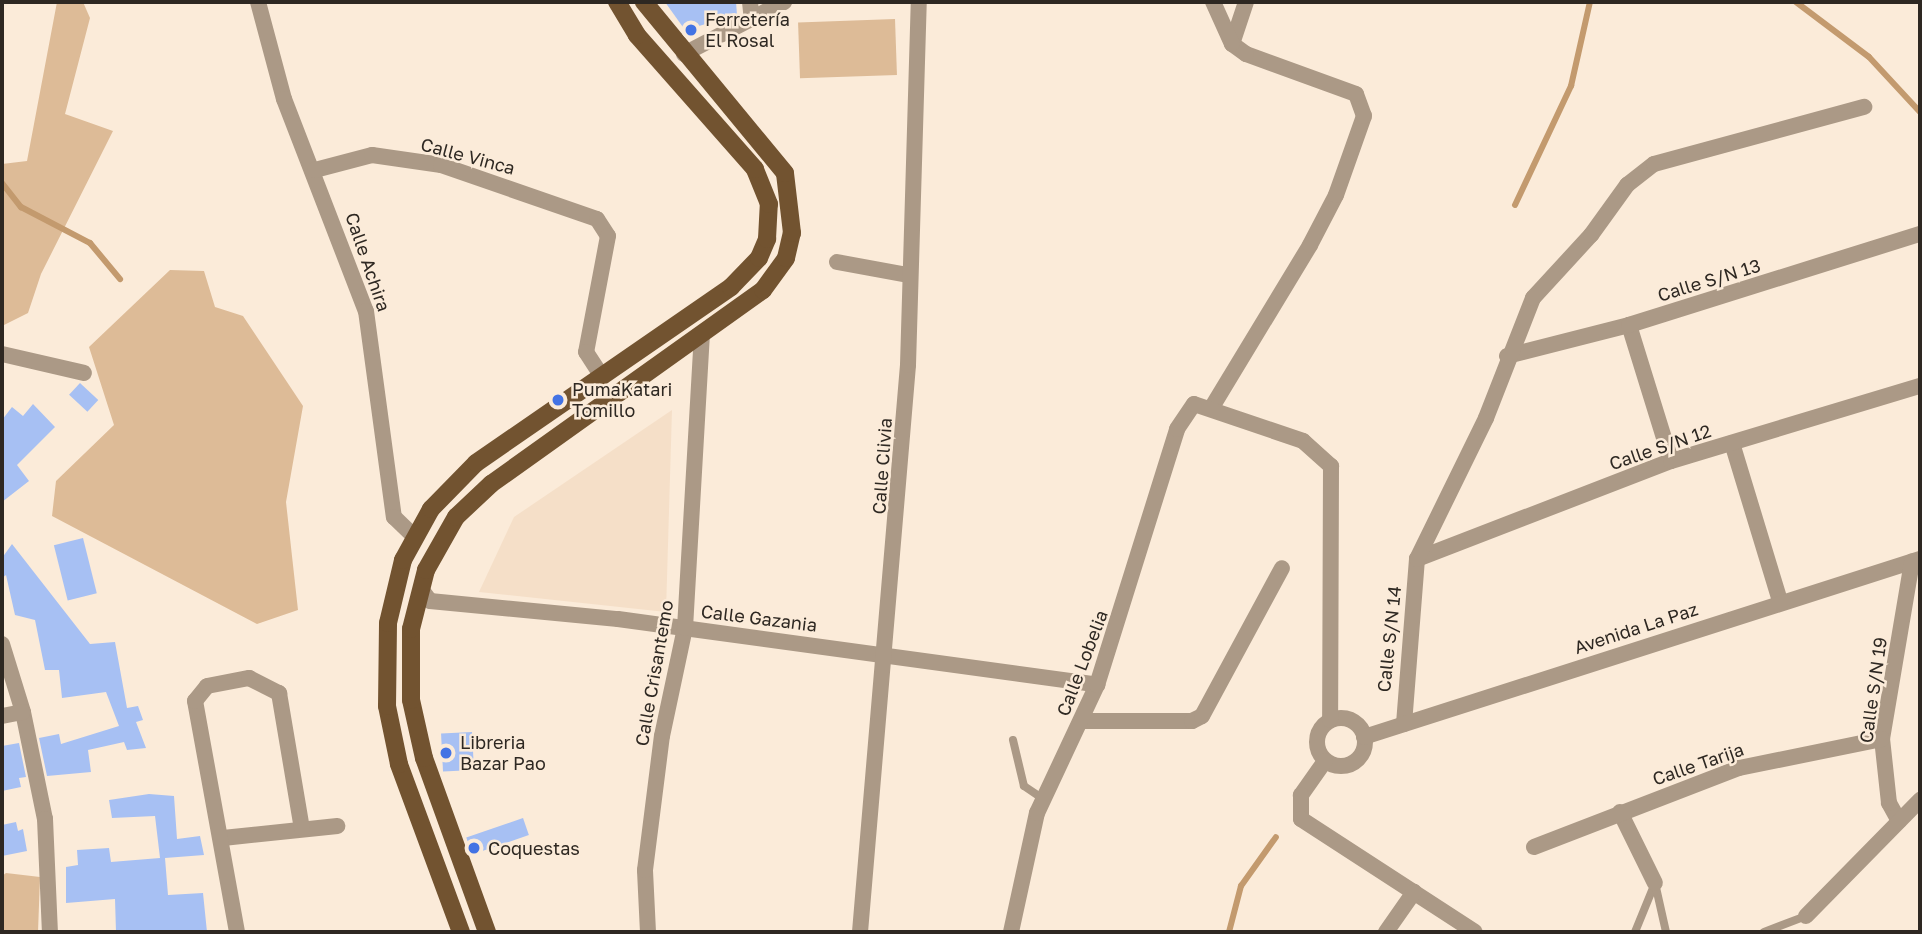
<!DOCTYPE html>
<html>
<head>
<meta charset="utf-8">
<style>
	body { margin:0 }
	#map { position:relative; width:1922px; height:934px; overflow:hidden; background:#fbebd9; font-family:"Golos Text",sans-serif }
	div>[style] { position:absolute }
	.built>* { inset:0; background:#f5dfc8 }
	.green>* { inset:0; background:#ddbb97; transform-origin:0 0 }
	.stream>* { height:6px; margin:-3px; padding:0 3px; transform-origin:3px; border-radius:3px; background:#c39a6e }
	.building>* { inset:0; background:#a7c0f3; transform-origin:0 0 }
	.lane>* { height:8px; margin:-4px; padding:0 4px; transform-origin:4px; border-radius:4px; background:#ab9986 }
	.street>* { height:16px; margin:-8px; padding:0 8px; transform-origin:8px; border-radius:8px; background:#ab9986 }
	.street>.ring { margin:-8px; padding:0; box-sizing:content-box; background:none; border:16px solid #ab9986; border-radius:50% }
	.primary>* { height:18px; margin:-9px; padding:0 9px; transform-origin:9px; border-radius:9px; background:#725330 }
	.dots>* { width:19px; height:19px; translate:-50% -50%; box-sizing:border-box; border:4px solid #fbebd9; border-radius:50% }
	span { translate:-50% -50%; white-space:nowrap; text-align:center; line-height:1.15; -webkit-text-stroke:5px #fbebd9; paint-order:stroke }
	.poi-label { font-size:18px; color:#2e2822 }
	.left { translate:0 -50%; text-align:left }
	.street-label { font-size:18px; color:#2e2822 }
	.frame { position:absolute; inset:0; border:4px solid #2e2822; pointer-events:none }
</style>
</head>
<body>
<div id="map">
	<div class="built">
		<div style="clip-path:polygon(672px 410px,666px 612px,479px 592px,514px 517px)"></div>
	</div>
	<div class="green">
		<div style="clip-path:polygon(57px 2px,83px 2px,90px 18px,65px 114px,113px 131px,41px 274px,28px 313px,2px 326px,2px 164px,27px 161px)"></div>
		<div style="left:895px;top:19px;width:56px;height:97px;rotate:88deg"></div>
		<div style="clip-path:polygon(170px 270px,204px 271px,215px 307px,243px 316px,303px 406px,286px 502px,298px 610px,257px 624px,52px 516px,56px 481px,114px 425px,89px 347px)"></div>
		<div style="clip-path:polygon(6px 873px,40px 877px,38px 932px,2px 932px,2px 876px)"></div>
	</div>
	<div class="stream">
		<div style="left:1796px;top:2px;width:91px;rotate:37deg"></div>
		<div style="left:1869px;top:57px;width:75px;rotate:47.2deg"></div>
		<div style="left:2px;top:183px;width:31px;rotate:52deg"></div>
		<div style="left:21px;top:207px;width:78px;rotate:27.6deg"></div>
		<div style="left:90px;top:243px;width:47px;rotate:50.2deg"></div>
		<div style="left:1515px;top:205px;width:132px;rotate:-64.8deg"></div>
		<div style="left:1571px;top:86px;width:86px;rotate:-77.3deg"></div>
		<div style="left:1229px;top:932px;width:48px;rotate:-75.4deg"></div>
		<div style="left:1241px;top:886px;width:60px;rotate:-54.5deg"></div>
	</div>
	<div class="building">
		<div style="clip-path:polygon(665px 2px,736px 2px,737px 15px,685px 30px)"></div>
		<div style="left:80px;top:383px;width:25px;height:16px;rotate:43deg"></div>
		<div style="clip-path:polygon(33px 404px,55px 427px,17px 465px,29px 481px,2px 502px,2px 420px,12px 407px,23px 416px)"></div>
		<div style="left:83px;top:538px;width:57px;height:30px;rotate:76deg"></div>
		<div style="clip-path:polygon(12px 544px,90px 644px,115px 642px,127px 708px,138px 706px,143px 720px,136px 722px,146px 748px,127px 750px,124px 742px,88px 750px,91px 772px,47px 776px,39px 738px,59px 734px,61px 744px,119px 726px,106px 692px,62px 698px,59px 670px,45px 670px,35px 620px,15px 615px,6px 575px,2px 578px,2px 558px)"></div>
		<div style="left:472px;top:732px;width:38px;height:31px;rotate:87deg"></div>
		<div style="clip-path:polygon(19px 743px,26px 777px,19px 778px,21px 787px,2px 791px,2px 746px)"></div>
		<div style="clip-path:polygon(149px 794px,174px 796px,177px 839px,200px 836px,204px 855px,165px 858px,168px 895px,203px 893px,207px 932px,116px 932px,115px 899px,66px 903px,66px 867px,78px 865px,77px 850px,109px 848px,111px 862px,160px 858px,155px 816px,112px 818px,109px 800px)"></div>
		<div style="left:523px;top:818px;width:18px;height:60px;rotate:71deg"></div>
		<div style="clip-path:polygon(16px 822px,18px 831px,23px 829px,27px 851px,2px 856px,2px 825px)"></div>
	</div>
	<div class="lane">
		<div style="left:1013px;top:740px;width:47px;rotate:76.6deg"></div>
		<div style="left:1024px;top:786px;width:23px;rotate:34deg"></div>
		<div style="left:1635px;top:932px;width:53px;rotate:-67.8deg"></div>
		<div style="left:1655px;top:883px;width:50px;rotate:77.3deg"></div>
		<div style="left:1764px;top:932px;width:45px;rotate:-20.9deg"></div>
	</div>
	<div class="street">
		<div style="left:258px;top:2px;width:100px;rotate:75deg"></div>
		<div style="left:284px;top:99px;width:227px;rotate:68.9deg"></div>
		<div style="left:366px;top:311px;width:208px;rotate:82.3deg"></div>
		<div style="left:394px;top:517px;width:28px;rotate:44deg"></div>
		<div style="left:750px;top:2px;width:18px;rotate:84deg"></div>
		<div style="left:1232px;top:44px;width:44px;rotate:-71.6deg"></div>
		<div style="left:684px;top:54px;width:113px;rotate:-27.5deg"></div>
		<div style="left:315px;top:170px;width:59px;rotate:-14.7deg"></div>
		<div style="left:372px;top:155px;width:70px;rotate:8.2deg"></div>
		<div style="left:441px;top:165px;width:165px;rotate:19.1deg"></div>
		<div style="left:597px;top:219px;width:20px;rotate:57deg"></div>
		<div style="left:608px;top:236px;width:118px;rotate:100.7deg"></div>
		<div style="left:586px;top:352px;width:30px;rotate:57deg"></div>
		<div style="left:837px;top:262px;width:72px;rotate:10.4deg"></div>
		<div style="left:1629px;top:325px;width:142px;rotate:72.8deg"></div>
		<div style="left:2px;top:354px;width:84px;rotate:13deg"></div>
		<div style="left:1507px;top:356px;width:126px;rotate:-14.3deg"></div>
		<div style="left:1629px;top:325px;width:305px;rotate:-17.4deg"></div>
		<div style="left:1212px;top:407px;width:189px;rotate:-58.8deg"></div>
		<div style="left:1310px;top:245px;width:56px;rotate:-62.5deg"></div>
		<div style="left:1336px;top:195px;width:84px;rotate:-70.5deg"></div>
		<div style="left:1364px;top:116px;width:23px;rotate:-110deg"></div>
		<div style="left:1356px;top:94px;width:117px;rotate:-160deg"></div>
		<div style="left:1246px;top:54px;width:17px;rotate:-144deg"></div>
		<div style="left:1232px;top:44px;width:46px;rotate:-114.3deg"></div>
		<div style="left:1732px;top:443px;width:165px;rotate:73.1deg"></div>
		<div style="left:1417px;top:559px;width:272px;rotate:-21.1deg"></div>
		<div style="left:1671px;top:461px;width:260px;rotate:-16.8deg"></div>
		<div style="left:421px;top:589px;width:15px;rotate:53deg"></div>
		<div style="left:430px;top:601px;width:189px;rotate:5.5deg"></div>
		<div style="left:618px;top:619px;width:484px;rotate:7.8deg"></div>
		<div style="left:2px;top:644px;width:71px;rotate:72.8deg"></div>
		<div style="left:23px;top:712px;width:109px;rotate:78.4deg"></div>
		<div style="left:45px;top:819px;width:113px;rotate:87.5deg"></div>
		<div style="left:2px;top:716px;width:21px;rotate:-11deg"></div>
		<div class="ring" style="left:1317px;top:718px;width:32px;height:32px"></div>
		<div style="left:1081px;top:721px;width:111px"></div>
		<div style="left:1192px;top:721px;width:11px;rotate:-27deg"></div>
		<div style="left:1202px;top:716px;width:168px;rotate:-61.6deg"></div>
		<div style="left:1404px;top:724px;width:166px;rotate:-85.5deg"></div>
		<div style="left:1417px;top:559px;width:157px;rotate:-63.9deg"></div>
		<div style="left:1486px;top:418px;width:129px;rotate:-68.6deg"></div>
		<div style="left:1533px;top:298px;width:86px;rotate:-47.4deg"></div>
		<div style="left:1591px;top:235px;width:62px;rotate:-54.2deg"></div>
		<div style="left:1627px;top:185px;width:34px;rotate:-38deg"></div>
		<div style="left:1654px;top:164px;width:218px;rotate:-15.2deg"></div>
		<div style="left:1364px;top:737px;width:584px;rotate:-17.75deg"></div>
		<div style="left:1325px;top:761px;width:42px;rotate:125.2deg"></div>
		<div style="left:1301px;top:795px;width:24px;rotate:90deg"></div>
		<div style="left:1301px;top:819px;width:207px;rotate:33deg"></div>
		<div style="left:1620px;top:812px;width:79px;rotate:63.8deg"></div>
		<div style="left:1899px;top:821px;width:21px;rotate:-119deg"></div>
		<div style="left:1889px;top:803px;width:64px;rotate:-96.2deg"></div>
		<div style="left:1882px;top:739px;width:180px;rotate:-80.4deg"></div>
		<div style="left:223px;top:838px;width:115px;rotate:-6deg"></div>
		<div style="left:1534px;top:847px;width:220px;rotate:-21.1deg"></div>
		<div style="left:1739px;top:768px;width:146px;rotate:-11.5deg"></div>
		<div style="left:1806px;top:916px;width:163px;rotate:-45.5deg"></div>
		<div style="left:237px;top:932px;width:235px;rotate:-100.3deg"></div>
		<div style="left:195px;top:701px;width:19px;rotate:-51deg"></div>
		<div style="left:207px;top:686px;width:43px;rotate:-10.8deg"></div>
		<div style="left:249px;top:678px;width:34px;rotate:27deg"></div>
		<div style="left:279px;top:693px;width:138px;rotate:80.4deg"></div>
		<div style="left:648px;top:932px;width:62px;rotate:-92.8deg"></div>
		<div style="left:645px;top:870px;width:135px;rotate:-82.8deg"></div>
		<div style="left:662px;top:736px;width:110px;rotate:-78deg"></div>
		<div style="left:685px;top:628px;width:292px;rotate:-86.7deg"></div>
		<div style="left:860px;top:932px;width:569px;rotate:-85.16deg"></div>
		<div style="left:908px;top:365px;width:363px;rotate:-88.3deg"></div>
		<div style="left:1011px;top:932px;width:122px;rotate:-77.7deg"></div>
		<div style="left:1037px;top:813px;width:141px;rotate:-64.9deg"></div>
		<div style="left:1097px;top:685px;width:268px;rotate:-72.6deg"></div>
		<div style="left:1177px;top:429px;width:30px;rotate:-56deg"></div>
		<div style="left:1194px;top:404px;width:115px;rotate:18.7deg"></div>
		<div style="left:1303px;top:441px;width:38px;rotate:42deg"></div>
		<div style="left:1331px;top:466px;width:254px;rotate:90.2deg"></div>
		<div style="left:1386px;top:932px;width:49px;rotate:-55deg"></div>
	</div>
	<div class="primary">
		<div style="left:461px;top:932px;width:179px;rotate:-110.3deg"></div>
		<div style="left:399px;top:764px;width:59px;rotate:-101.7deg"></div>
		<div style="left:387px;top:706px;width:83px;rotate:-89.3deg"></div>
		<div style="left:388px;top:623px;width:65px;rotate:-76.6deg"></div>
		<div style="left:403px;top:560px;width:58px;rotate:-61.2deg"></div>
		<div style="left:431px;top:509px;width:64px;rotate:-45.6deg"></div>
		<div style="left:476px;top:463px;width:310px;rotate:-34.6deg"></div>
		<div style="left:731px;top:287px;width:40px;rotate:-46deg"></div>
		<div style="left:759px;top:258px;width:21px;rotate:-67deg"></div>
		<div style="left:767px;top:239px;width:35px;rotate:-87deg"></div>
		<div style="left:769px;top:204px;width:38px;rotate:-112deg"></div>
		<div style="left:755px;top:169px;width:179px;rotate:-131.4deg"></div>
		<div style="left:637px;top:35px;width:39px;rotate:-121deg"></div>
		<div style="left:487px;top:932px;width:185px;rotate:-109.9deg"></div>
		<div style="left:424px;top:758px;width:59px;rotate:-102.6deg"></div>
		<div style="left:411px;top:700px;width:71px;rotate:-90deg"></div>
		<div style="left:411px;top:629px;width:61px;rotate:-75.7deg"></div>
		<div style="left:426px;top:570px;width:61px;rotate:-60.5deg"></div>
		<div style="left:456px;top:517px;width:48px;rotate:-43.3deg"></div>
		<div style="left:491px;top:484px;width:334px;rotate:-35.5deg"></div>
		<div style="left:763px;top:290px;width:39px;rotate:-54deg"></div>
		<div style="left:786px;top:258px;width:26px;rotate:-77deg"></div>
		<div style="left:792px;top:233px;width:60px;rotate:-96.7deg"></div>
		<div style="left:785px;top:173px;width:222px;rotate:-129.5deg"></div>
	</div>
	<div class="dots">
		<div style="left:691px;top:30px;background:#4373e4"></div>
		<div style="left:558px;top:400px;background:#4373e4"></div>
		<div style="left:446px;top:753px;background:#4373e4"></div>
		<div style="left:474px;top:848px;background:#4373e4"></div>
	</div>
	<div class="poi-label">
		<span class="left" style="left:705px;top:30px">Ferretería<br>El Rosal</span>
		<span class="left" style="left:572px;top:400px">PumaKatari<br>Tomillo</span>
		<span class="left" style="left:460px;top:753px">Libreria<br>Bazar Pao</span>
		<span class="left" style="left:488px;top:848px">Coquestas</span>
	</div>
	<div class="street-label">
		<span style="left:468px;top:156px;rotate:15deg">Calle Vinca</span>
		<span style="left:368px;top:262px;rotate:71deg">Calle Achira</span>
		<span style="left:1709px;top:280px;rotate:-17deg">Calle S/N 13</span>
		<span style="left:1660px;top:447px;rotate:-19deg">Calle S/N 12</span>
		<span style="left:882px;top:466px;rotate:-86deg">Calle Clivia</span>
		<span style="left:759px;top:618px;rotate:7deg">Calle Gazania</span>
		<span style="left:1636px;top:628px;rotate:-18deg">Avenida La Paz</span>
		<span style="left:1389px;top:639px;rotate:-84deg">Calle S/N 14</span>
		<span style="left:1082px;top:663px;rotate:-69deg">Calle Lobelia</span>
		<span style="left:654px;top:673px;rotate:-80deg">Calle Crisantemo</span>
		<span style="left:1873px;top:690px;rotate:-82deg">Calle S/N 19</span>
		<span style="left:1698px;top:764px;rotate:-19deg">Calle Tarija</span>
	</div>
	<div class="frame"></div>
</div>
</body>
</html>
